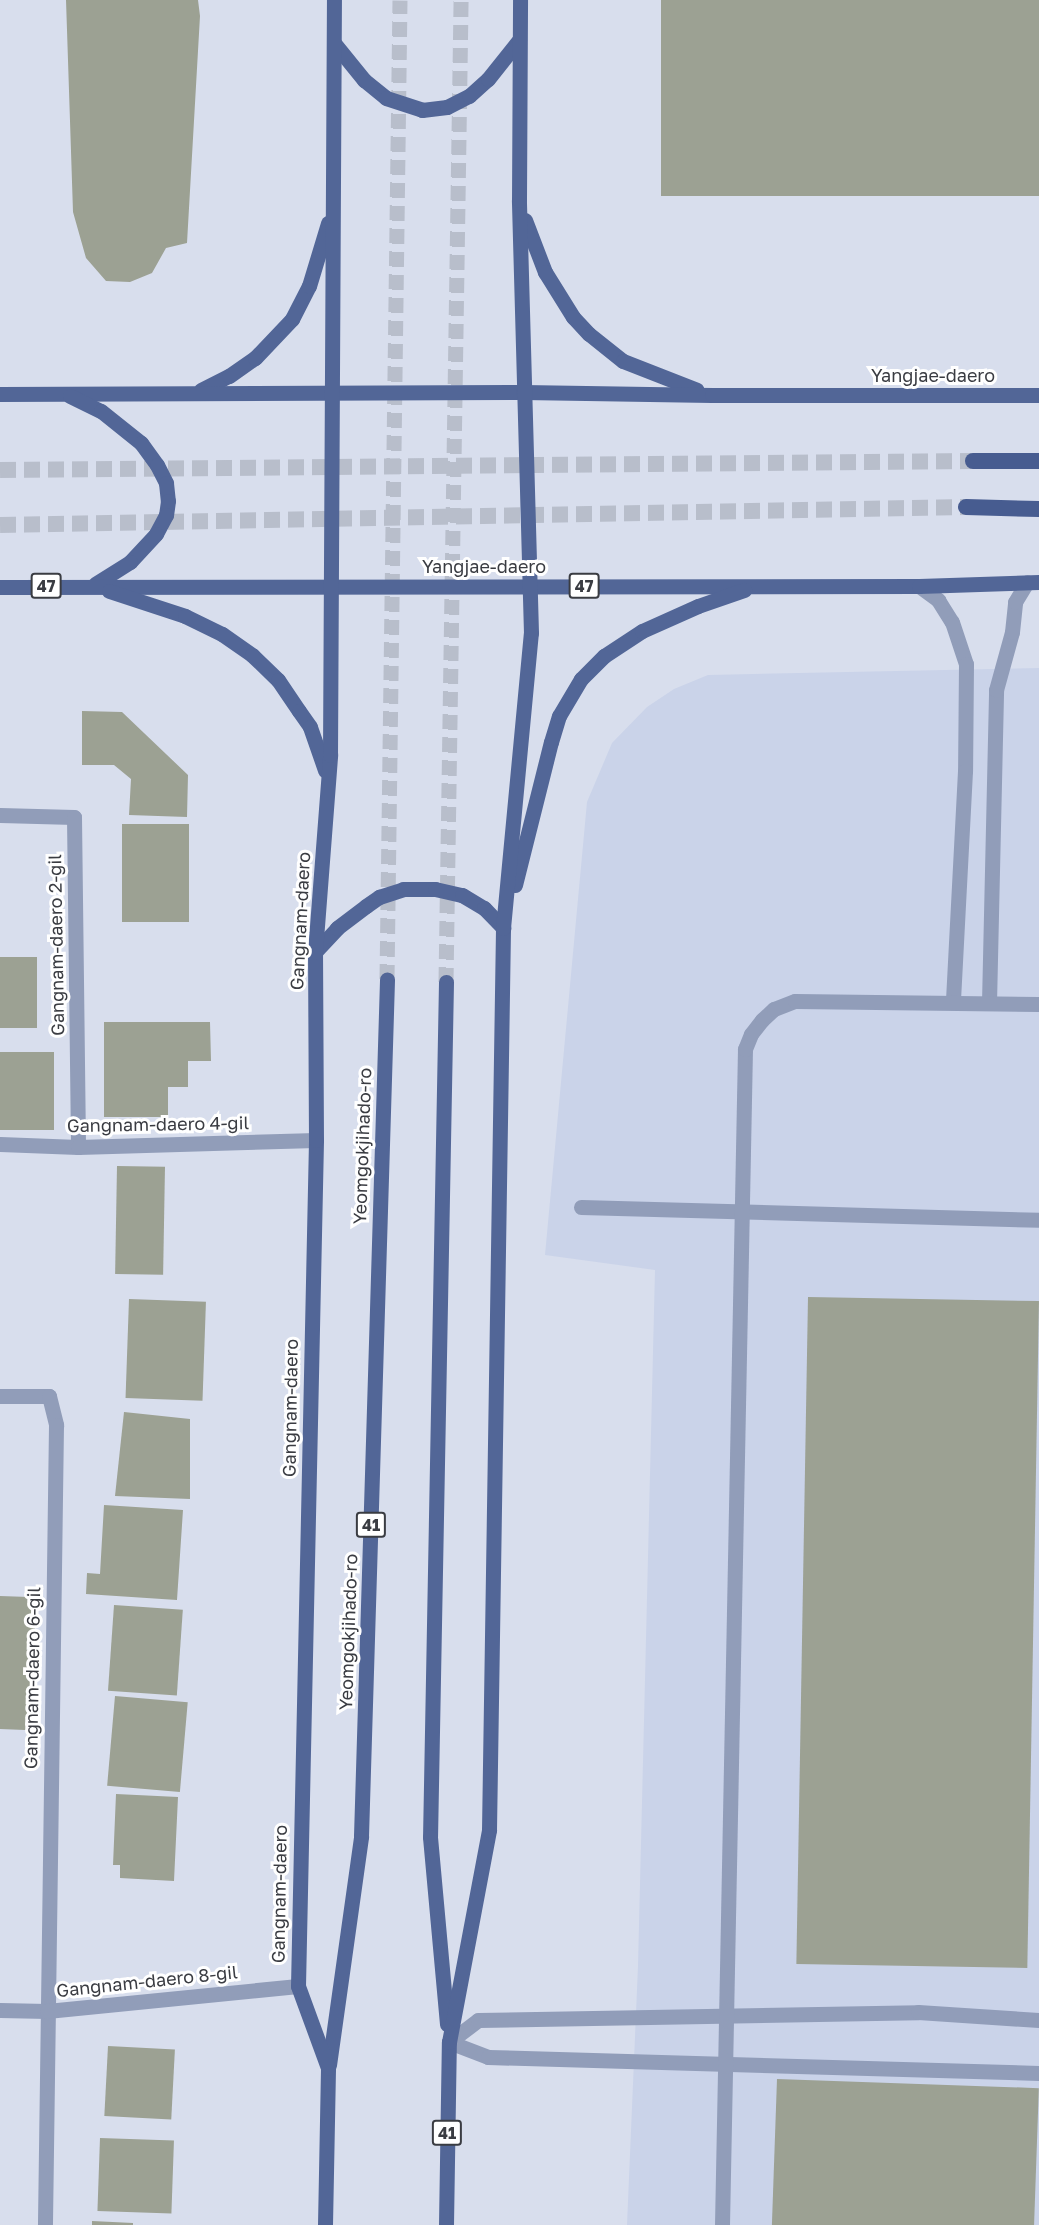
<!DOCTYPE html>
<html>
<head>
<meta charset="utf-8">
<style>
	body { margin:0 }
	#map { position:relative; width:1039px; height:2225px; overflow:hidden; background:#d8deed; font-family:"Golos Text",sans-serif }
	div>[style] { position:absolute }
	.built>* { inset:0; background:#cad3e9 }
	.building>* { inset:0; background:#9ca193; transform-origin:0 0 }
	.primary-tunnel>* { height:15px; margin-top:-7.5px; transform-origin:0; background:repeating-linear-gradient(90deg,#b8becb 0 15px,transparent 0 23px) }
	.trunk-tunnel>* { height:16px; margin-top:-8px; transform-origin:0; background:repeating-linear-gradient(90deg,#b8becb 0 16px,transparent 0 24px) }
	.service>* { height:15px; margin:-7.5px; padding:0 7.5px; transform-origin:7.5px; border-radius:7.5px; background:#919db9 }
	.minor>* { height:15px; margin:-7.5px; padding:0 7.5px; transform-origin:7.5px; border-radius:7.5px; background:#919db9 }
	.primary>* { height:15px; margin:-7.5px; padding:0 7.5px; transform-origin:7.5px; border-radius:7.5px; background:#526697 }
	.trunk>* { height:16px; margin:-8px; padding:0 8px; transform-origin:8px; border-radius:8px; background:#475c90 }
	span { translate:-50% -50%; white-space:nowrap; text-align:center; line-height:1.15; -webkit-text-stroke:6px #fff; paint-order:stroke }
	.shield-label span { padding:2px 4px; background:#fff; border:2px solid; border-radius:4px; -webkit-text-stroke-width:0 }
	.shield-label { font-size:16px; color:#3a3c42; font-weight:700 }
	.street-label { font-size:18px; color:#3a3c42 }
</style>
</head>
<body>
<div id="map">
	<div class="built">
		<div style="clip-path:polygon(1039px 668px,1039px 2225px,627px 2225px,638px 1966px,655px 1270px,545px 1255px,587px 802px,612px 743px,647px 707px,674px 689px,708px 675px)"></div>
	</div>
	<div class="building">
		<div style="clip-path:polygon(66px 0,198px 0,200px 16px,187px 243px,166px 248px,152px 273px,130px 282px,106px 281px,86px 258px,73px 212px)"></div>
		<div style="left:661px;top:0;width:378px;height:196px"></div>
		<div style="clip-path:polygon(82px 711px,122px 712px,188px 775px,187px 817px,129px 815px,131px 779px,114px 765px,82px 765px)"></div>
		<div style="left:189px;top:824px;width:98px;height:67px;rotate:90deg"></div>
		<div style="left:0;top:957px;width:37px;height:71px"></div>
		<div style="clip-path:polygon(104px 1022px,210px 1022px,211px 1061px,188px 1061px,188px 1087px,168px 1087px,168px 1117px,104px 1117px)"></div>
		<div style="left:0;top:1052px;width:54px;height:78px"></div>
		<div style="left:117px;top:1166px;width:48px;height:108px;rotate:1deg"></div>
		<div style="left:808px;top:1297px;width:231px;height:667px;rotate:1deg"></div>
		<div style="left:129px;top:1299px;width:77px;height:99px;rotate:2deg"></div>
		<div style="clip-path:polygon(124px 1412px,190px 1419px,190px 1499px,115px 1496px)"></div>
		<div style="clip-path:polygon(104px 1505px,183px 1510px,177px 1600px,86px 1594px,87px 1573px,100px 1574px)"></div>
		<div style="left:0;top:1596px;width:36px;height:133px;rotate:2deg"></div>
		<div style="left:114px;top:1605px;width:69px;height:86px;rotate:4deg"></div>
		<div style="left:115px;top:1696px;width:73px;height:90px;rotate:5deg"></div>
		<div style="clip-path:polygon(116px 1794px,178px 1797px,174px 1881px,120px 1878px,120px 1865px,113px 1865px)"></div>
		<div style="left:108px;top:2046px;width:67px;height:70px;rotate:3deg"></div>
		<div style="left:777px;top:2079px;width:262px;height:146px;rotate:2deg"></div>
		<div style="left:100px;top:2138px;width:74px;height:73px;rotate:2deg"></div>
		<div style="clip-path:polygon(92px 2221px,133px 2223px,133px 2225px,92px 2225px)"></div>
	</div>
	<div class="primary-tunnel">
		<div style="left:387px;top:979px;width:979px;rotate:-89.24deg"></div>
		<div style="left:446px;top:982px;width:982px;rotate:-89.12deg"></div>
	</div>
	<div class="trunk-tunnel">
		<div style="left:0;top:470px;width:973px;rotate:-0.53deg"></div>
		<div style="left:0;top:525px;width:966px;rotate:-1.07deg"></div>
	</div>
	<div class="service">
		<div style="left:919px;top:586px;width:24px;rotate:36deg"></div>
		<div style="left:938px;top:600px;width:26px;rotate:58deg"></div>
		<div style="left:952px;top:622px;width:44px;rotate:71.6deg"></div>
		<div style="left:966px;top:664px;width:107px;rotate:90.5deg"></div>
		<div style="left:965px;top:771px;width:231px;rotate:93deg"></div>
		<div style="left:989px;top:1003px;width:313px;rotate:-88.7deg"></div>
		<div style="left:996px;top:690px;width:60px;rotate:-74.6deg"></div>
		<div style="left:1012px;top:632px;width:30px;rotate:-84deg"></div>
		<div style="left:1015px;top:602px;width:23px;rotate:-59deg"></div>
		<div style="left:581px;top:1207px;width:458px;rotate:1.6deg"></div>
		<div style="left:449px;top:2042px;width:36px;rotate:-37deg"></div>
		<div style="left:478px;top:2020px;width:440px;rotate:-1deg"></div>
		<div style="left:918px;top:2012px;width:121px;rotate:3.8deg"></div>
		<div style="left:449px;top:2042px;width:42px;rotate:21deg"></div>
		<div style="left:488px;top:2057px;width:551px;rotate:1.66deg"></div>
		<div style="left:722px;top:2225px;width:1176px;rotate:-88.88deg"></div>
		<div style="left:745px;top:1049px;width:16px;rotate:-68deg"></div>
		<div style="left:751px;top:1034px;width:18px;rotate:-52deg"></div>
		<div style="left:762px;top:1020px;width:16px;rotate:-43deg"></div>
		<div style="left:774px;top:1009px;width:22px;rotate:-21deg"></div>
		<div style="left:795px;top:1001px;width:244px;rotate:0.7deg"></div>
	</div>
	<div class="minor">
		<div style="left:0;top:815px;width:74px;rotate:1.5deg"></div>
		<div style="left:74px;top:817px;width:330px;rotate:89.3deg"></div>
		<div style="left:0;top:1144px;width:78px;rotate:2.2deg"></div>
		<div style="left:78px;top:1147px;width:238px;rotate:-1.7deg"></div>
		<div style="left:0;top:1396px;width:49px"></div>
		<div style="left:49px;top:1396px;width:30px;rotate:76deg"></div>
		<div style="left:56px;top:1425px;width:800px;rotate:90.79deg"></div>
		<div style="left:0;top:2010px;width:47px;rotate:1.2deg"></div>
		<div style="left:47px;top:2011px;width:252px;rotate:-5.7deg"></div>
	</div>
	<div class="primary">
		<div style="left:334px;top:43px;width:48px;rotate:51deg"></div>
		<div style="left:364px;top:80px;width:28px;rotate:39deg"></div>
		<div style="left:386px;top:98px;width:38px;rotate:18deg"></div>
		<div style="left:422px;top:110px;width:25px;rotate:-7deg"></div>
		<div style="left:447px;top:107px;width:25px;rotate:-27deg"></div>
		<div style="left:469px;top:96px;width:25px;rotate:-42deg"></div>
		<div style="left:488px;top:79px;width:50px;rotate:-51.5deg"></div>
		<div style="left:525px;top:220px;width:56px;rotate:69deg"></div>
		<div style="left:545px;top:272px;width:53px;rotate:58.1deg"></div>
		<div style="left:573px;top:317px;width:23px;rotate:47deg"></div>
		<div style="left:589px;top:334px;width:43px;rotate:38.5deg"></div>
		<div style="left:623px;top:361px;width:79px;rotate:21.4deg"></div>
		<div style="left:201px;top:390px;width:31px;rotate:-27deg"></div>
		<div style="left:229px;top:376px;width:32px;rotate:-35deg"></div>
		<div style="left:255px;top:358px;width:54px;rotate:-46.5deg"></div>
		<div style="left:292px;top:319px;width:37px;rotate:-63deg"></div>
		<div style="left:309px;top:286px;width:66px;rotate:-73.2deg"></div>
		<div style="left:0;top:394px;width:523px;rotate:-0.22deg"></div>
		<div style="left:523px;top:392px;width:189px;rotate:0.9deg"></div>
		<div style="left:712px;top:395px;width:327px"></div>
		<div style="left:70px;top:396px;width:34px;rotate:26deg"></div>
		<div style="left:101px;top:411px;width:51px;rotate:38.7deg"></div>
		<div style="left:141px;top:443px;width:27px;rotate:54deg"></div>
		<div style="left:157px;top:465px;width:20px;rotate:63deg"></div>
		<div style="left:166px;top:483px;width:18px;rotate:84deg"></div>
		<div style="left:168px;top:501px;width:14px;rotate:98deg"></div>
		<div style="left:166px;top:515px;width:21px;rotate:118deg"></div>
		<div style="left:156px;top:534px;width:38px;rotate:133deg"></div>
		<div style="left:130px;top:562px;width:41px;rotate:147.8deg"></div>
		<div style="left:0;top:587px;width:919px;rotate:-0.06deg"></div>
		<div style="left:919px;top:586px;width:120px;rotate:-1.9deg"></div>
		<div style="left:109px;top:591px;width:80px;rotate:18.2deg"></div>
		<div style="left:185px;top:616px;width:41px;rotate:25.9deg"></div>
		<div style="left:222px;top:634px;width:37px;rotate:35deg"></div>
		<div style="left:252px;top:655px;width:36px;rotate:44deg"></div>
		<div style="left:278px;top:680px;width:37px;rotate:56deg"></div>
		<div style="left:299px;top:711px;width:19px;rotate:55deg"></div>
		<div style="left:310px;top:727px;width:46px;rotate:70.8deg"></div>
		<div style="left:515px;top:885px;width:147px;rotate:-75.9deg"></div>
		<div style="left:551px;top:742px;width:27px;rotate:-73deg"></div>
		<div style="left:559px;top:716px;width:43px;rotate:-59.3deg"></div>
		<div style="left:581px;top:679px;width:33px;rotate:-45deg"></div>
		<div style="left:604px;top:656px;width:45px;rotate:-33.3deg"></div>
		<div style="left:642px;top:631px;width:61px;rotate:-24.1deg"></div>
		<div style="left:698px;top:606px;width:49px;rotate:-19.2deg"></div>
		<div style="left:315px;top:952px;width:33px;rotate:-47deg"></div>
		<div style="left:337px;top:928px;width:36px;rotate:-37deg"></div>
		<div style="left:366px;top:906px;width:16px;rotate:-35deg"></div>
		<div style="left:379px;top:897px;width:25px;rotate:-18deg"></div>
		<div style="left:403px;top:889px;width:32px"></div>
		<div style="left:435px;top:889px;width:28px;rotate:13deg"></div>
		<div style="left:462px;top:895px;width:26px;rotate:31deg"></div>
		<div style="left:484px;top:908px;width:28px;rotate:46deg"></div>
		<div style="left:446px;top:982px;width:855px;rotate:91.07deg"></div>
		<div style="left:430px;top:1837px;width:188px;rotate:84.8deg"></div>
		<div style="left:329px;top:2065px;width:231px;rotate:-82deg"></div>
		<div style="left:361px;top:1836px;width:857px;rotate:-88.26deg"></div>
		<div style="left:325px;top:2225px;width:157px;rotate:-88.9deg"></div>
		<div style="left:328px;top:2068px;width:87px;rotate:-110.1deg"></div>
		<div style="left:298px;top:1986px;width:846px;rotate:-88.78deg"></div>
		<div style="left:316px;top:1140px;width:188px;rotate:-90.3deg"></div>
		<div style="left:315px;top:952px;width:198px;rotate:-85.6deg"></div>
		<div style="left:330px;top:755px;width:755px;rotate:-89.7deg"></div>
		<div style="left:446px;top:2225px;width:183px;rotate:-89.1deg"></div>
		<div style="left:449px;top:2042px;width:216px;rotate:-79.3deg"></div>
		<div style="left:489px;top:1830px;width:902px;rotate:-89.11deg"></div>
		<div style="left:503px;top:928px;width:296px;rotate:-84.6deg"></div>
		<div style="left:531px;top:633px;width:433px;rotate:-91.6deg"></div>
		<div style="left:519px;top:200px;width:200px;rotate:-89.7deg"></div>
	</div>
	<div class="trunk">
		<div style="left:973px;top:461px;width:66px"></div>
		<div style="left:966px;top:507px;width:73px;rotate:1.6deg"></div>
	</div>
	<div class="shield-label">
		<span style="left:46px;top:586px">47</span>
		<span style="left:584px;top:586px">47</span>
		<span style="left:371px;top:1525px">41</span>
		<span style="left:447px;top:2133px">41</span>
	</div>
	<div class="street-label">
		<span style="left:933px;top:375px">Yangjae-daero</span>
		<span style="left:484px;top:566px">Yangjae-daero</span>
		<span style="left:300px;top:921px;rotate:-87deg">Gangnam-daero</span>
		<span style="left:56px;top:945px;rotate:-91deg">Gangnam-daero 2-gil</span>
		<span style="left:158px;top:1124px;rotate:-1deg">Gangnam-daero 4-gil</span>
		<span style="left:362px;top:1146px;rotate:-88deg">Yeomgokjihado-ro</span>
		<span style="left:290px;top:1408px;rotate:-89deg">Gangnam-daero</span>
		<span style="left:348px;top:1632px;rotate:-88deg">Yeomgokjihado-ro</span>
		<span style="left:32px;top:1678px;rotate:-89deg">Gangnam-daero 6-gil</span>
		<span style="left:279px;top:1894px;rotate:-89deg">Gangnam-daero</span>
		<span style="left:147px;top:1981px;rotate:-6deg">Gangnam-daero 8-gil</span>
	</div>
</div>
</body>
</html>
